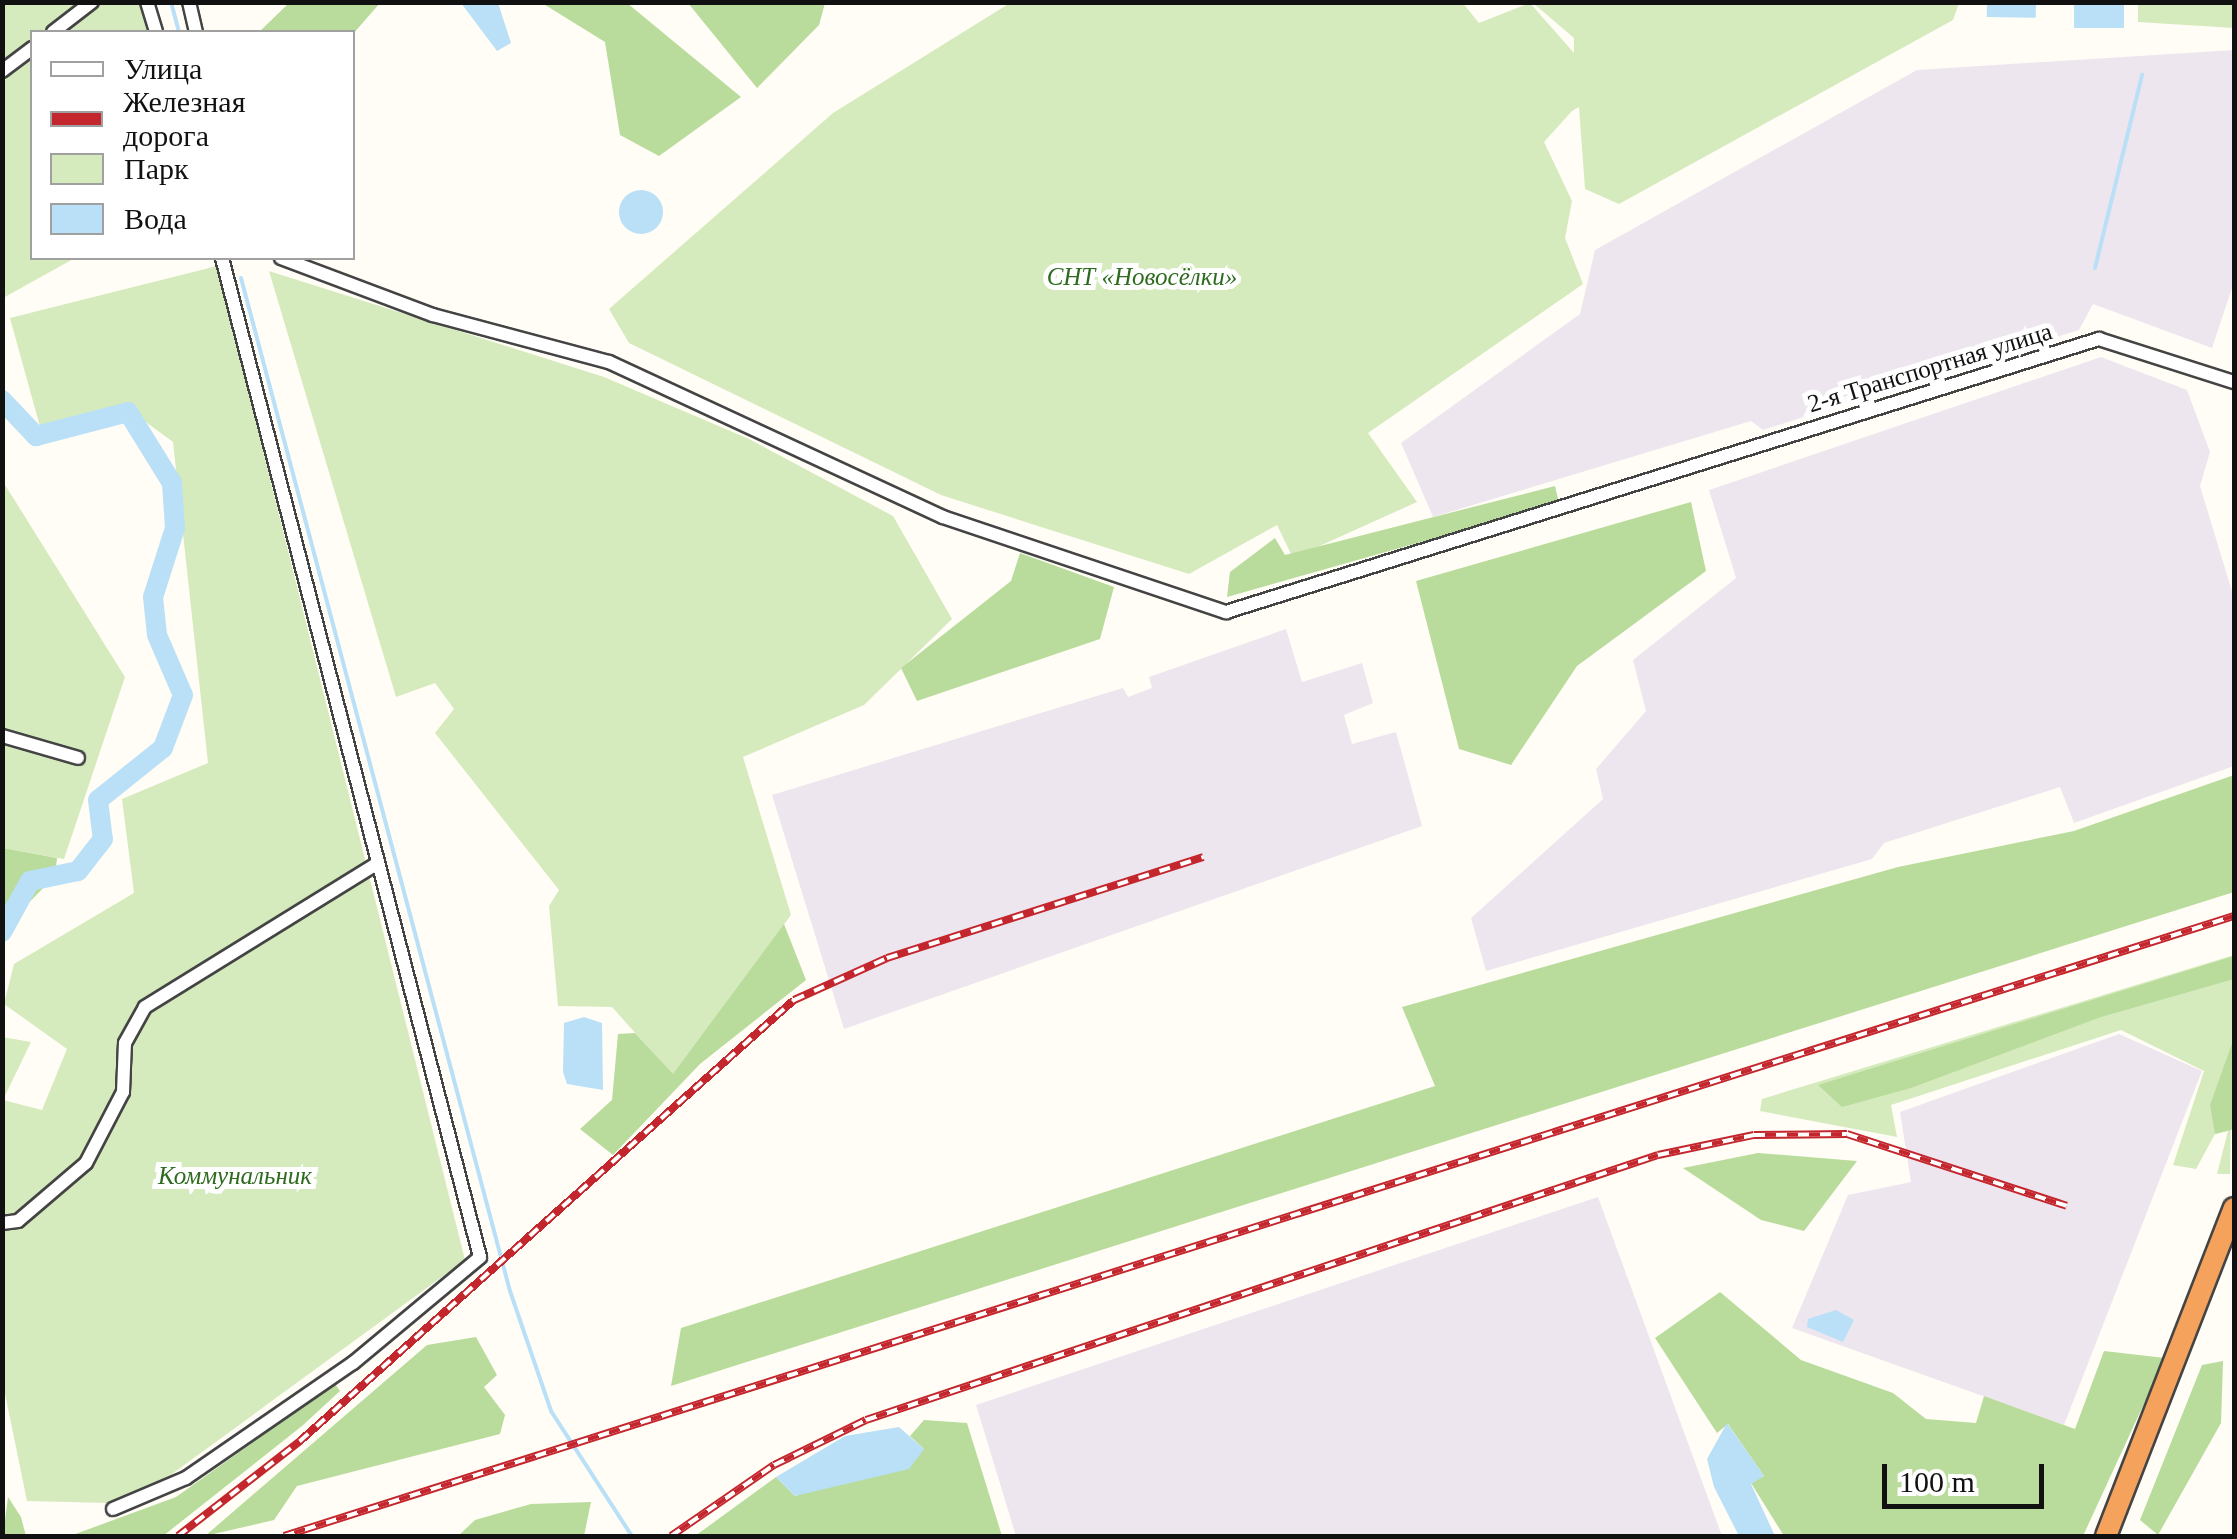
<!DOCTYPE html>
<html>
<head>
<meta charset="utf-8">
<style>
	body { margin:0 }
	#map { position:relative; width:2237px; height:1539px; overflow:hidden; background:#fffdf5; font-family:Georgia,serif }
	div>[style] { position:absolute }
	.industrial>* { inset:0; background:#eee6ef }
	.green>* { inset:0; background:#d5ebbd }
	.forest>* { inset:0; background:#b9dc9c }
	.water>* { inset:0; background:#b9e0f7; transform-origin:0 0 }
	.round { border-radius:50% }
	.stream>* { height:4px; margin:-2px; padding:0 2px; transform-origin:2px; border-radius:2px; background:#b9e0f7 }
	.river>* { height:20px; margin:-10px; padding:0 10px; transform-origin:10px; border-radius:10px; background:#b9e0f7 }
	.roads { filter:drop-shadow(2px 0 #444) drop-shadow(-2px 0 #444) drop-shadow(0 2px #444) drop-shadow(0 -2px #444) }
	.minor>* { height:12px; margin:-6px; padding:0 6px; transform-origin:6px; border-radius:6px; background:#fff }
	.highway>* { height:20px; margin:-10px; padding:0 10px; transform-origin:10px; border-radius:10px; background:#f5a25d }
	.rail>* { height:8px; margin-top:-4px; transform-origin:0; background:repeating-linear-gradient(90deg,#fff 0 11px,#c4262e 0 22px); box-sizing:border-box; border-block:2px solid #c4262e }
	span { translate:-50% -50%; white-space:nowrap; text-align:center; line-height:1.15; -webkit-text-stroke:10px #fff; paint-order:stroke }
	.park-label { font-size:25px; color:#2f6b1f; font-style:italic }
	.street-label { font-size:25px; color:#111 }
	.frame { position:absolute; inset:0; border:5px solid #111; pointer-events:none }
	.legend { position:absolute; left:30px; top:30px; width:325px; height:230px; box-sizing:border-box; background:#fff; border:2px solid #a0a0a0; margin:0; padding:12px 18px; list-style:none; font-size:30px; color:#111 }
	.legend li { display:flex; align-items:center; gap:20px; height:50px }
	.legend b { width:50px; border:2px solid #a0a0a0 }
	.scale { position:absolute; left:1882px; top:1464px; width:162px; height:45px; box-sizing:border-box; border:5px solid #111; border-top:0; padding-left:12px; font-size:30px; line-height:35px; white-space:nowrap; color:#111; -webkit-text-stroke:8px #fff; paint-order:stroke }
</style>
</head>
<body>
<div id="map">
	<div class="industrial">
		<div style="clip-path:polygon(2234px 50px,2234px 282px,2212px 348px,2093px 304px,2079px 330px,1763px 430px,1751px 421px,1433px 517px,1401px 443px,1580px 314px,1595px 250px,1917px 70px)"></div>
		<div style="clip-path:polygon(2101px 357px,2187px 390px,2210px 452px,2200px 486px,2234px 598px,2234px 766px,2074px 823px,2060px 787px,1884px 843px,1872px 859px,1486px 971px,1471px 918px,1603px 799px,1596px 769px,1646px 711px,1633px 660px,1736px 578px,1709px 490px)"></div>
		<div style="clip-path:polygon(1286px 629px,1302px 682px,1362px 663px,1373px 703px,1344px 715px,1352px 744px,1396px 732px,1422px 826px,844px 1029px,772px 795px,1123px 688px,1128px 697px,1152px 688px,1149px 677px)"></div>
		<div style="clip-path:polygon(2119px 1034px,2202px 1071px,2064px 1425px,1792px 1328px,1848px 1195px,1911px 1182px,1900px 1112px)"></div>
		<div style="clip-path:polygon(1598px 1197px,1722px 1536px,1016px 1536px,976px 1405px)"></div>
	</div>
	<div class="green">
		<div style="clip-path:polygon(1462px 2px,1479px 23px,1530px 3px,1574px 53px,1574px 38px,1533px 3px,1959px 3px,1953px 20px,1619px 204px,1585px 189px,1579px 107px,1572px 111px,1544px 142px,1572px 201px,1565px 238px,1583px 284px,1368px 433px,1417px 502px,1293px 558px,1277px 525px,1189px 574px,941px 495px,629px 343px,609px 309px,833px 113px,1010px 3px)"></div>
		<div style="clip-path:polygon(3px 3px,140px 3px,148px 32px,32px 32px,32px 258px,75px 258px,3px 298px)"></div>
		<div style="clip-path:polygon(2138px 3px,2234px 3px,2234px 28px,2138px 22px)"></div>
		<div style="clip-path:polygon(217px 266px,465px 1260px,161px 1482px,108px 1503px,27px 1501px,3px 1384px,2px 1037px,31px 1042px,3px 1100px,42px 1110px,67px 1049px,4px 1004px,14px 964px,134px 893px,122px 799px,208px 763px,173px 442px,135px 414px,42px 434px,10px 318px)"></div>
		<div style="clip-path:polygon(269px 271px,604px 377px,749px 439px,893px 516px,952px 619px,864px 705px,743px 757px,791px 915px,673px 1075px,612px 1007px,558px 1006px,549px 906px,559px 890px,435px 733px,454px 709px,435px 683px,396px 697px)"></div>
		<div style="clip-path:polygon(2px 480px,125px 677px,64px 859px,3px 848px)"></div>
		<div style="clip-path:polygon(2234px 955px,2230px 1174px,2217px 1174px,2228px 1131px,2215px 1134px,2196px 1169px,2173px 1165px,2204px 1071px,2121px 1030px,1891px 1105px,1897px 1137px,1760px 1111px,1762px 1099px)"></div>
	</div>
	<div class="forest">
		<div style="clip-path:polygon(289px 3px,289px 2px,380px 3px,353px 34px,259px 32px)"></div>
		<div style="clip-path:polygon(542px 3px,627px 3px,741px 97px,659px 156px,620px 135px,605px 42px)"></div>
		<div style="clip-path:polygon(688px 3px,825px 3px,819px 25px,757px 88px)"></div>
		<div style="clip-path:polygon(1555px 486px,1559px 503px,1227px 597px,1230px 572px,1275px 538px,1285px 555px)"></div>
		<div style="clip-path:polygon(1691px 502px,1706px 571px,1577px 666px,1511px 765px,1459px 749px,1416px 581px)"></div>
		<div style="clip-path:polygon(1020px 553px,1114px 587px,1100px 639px,917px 701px,901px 668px,1011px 581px)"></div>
		<div style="clip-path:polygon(2234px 775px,2234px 892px,671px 1386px,681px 1328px,1435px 1086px,1402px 1007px,1898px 867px,2074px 831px)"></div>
		<div style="clip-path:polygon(3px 848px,57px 858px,55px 876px,3px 929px)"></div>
		<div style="clip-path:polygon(784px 924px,806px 980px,700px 1064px,613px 1155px,580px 1129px,612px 1100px,618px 1034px,635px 1033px,673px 1074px)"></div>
		<div style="clip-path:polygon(2234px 956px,2234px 979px,2101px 1017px,1911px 1088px,1842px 1107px,1818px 1085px)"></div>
		<div style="clip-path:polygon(2234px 1038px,2234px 1129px,2215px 1134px,2210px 1105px)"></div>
		<div style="clip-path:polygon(1758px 1153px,1857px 1161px,1804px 1231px,1761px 1220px,1683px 1168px)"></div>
		<div style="clip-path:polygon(1720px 1292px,1801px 1360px,1893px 1393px,1926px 1419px,1976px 1423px,1984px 1396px,2075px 1429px,2104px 1351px,2165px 1358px,2083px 1536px,1784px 1536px,1751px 1483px,1764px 1476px,1728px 1424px,1717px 1433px,1655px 1338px)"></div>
		<div style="clip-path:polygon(476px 1337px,497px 1375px,484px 1387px,505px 1415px,500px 1434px,297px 1486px,274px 1520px,205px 1536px,427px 1345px)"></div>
		<div style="clip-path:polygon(2223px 1361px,2221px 1423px,2158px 1535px,2140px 1520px,2202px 1365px)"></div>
		<div style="clip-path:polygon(335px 1384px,340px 1391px,302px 1426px,163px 1536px,70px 1536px,176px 1497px)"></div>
		<div style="clip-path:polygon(924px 1420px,967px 1423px,1002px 1536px,695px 1536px,776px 1477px,795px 1496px,924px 1449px,910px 1436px)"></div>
		<div style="clip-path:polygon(8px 1497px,21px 1517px,26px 1536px,3px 1536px)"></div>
		<div style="clip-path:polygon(591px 1502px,584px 1536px,458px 1536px,475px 1520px,531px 1504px)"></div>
	</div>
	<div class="water">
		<div style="left:1987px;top:2px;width:49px;height:15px;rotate:1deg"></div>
		<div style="clip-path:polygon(461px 3px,498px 3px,511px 43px,497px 51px)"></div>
		<div style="left:2074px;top:3px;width:50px;height:25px"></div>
		<div class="round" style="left:619px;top:190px;width:44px;height:44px"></div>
		<div style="clip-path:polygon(584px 1017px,602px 1023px,603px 1090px,567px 1084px,563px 1072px,564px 1023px)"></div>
		<div style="clip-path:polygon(1836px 1310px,1854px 1320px,1843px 1342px,1807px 1327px,1808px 1319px)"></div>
		<div style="clip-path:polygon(1727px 1423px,1764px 1476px,1751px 1484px,1775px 1536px,1739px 1536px,1714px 1487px,1707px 1459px)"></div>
		<div style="clip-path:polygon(899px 1427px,924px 1449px,909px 1469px,795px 1496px,776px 1477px,845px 1436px)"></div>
	</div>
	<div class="stream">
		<div style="left:171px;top:2px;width:31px;rotate:75deg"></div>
		<div style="left:2095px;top:268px;width:199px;rotate:-76.3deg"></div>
		<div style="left:241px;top:278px;width:1048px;rotate:75.13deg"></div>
		<div style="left:510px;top:1291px;width:127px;rotate:71.1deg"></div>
		<div style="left:551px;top:1411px;width:149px;rotate:57.1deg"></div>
	</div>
	<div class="river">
		<div style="left:2px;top:400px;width:50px;rotate:46.6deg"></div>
		<div style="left:36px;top:436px;width:95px;rotate:-14.6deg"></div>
		<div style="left:128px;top:412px;width:84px;rotate:58.2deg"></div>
		<div style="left:172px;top:483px;width:45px;rotate:86.2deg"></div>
		<div style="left:175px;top:528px;width:72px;rotate:107.7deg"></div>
		<div style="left:153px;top:597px;width:38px;rotate:84deg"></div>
		<div style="left:157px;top:635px;width:65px;rotate:66.6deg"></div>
		<div style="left:183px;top:695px;width:57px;rotate:110.7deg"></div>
		<div style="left:163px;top:748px;width:83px;rotate:141.3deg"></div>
		<div style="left:98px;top:800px;width:39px;rotate:83deg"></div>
		<div style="left:103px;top:839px;width:41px;rotate:128deg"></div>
		<div style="left:78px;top:871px;width:49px;rotate:168.2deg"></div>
		<div style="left:30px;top:881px;width:58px;rotate:118.8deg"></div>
	</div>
	<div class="roads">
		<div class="minor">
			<div style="left:147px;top:2px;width:31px;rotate:73deg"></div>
			<div style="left:189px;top:2px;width:31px;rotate:77deg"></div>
			<div style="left:53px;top:32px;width:49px;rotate:-37.6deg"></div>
			<div style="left:2px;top:71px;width:38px;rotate:-37deg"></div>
			<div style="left:281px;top:258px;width:162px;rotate:20.6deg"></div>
			<div style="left:433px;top:315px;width:182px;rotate:15deg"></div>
			<div style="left:609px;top:362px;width:368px;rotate:24.9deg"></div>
			<div style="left:943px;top:517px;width:299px;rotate:18.6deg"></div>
			<div style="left:1226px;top:612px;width:915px;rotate:-17.37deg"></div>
			<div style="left:2099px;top:339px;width:142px;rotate:17.7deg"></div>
			<div style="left:2px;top:736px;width:79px;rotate:16.1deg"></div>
			<div style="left:2px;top:1223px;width:16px;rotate:-7deg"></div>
			<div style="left:18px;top:1221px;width:89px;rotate:-40.5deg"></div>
			<div style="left:86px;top:1163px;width:80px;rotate:-62.5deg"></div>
			<div style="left:123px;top:1092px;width:49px;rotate:-87.7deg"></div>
			<div style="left:125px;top:1043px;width:41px;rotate:-60.9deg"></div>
			<div style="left:145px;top:1007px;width:270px;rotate:-31.7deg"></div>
			<div style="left:113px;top:1509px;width:79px;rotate:-23deg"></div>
			<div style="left:186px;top:1478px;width:203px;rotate:-34.6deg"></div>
			<div style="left:353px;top:1363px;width:165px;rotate:-39.8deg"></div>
			<div style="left:480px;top:1257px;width:1032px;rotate:-104.48deg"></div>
		</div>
		<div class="highway">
			<div style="left:2106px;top:1536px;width:352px;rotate:-68.7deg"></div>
		</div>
	</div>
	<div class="rail">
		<div style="left:178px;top:1536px;width:155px;rotate:-37.9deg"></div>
		<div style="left:300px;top:1441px;width:662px;rotate:-41.76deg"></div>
		<div style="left:794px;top:1000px;width:102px;rotate:-24.3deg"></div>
		<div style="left:887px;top:958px;width:332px;rotate:-17.7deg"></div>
		<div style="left:284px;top:1536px;width:2046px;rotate:-17.64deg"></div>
		<div style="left:671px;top:1536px;width:125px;rotate:-34.6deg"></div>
		<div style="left:774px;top:1465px;width:102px;rotate:-26.1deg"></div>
		<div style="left:866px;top:1420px;width:835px;rotate:-18.5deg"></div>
		<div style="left:1658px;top:1155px;width:98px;rotate:-11.8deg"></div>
		<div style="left:1754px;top:1135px;width:93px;rotate:-0.6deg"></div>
		<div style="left:1847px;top:1134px;width:231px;rotate:18.1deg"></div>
	</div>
	<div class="park-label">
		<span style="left:1142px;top:277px">СНТ «Новосёлки»</span>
		<span style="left:235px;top:1176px">Коммунальник</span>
	</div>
	<div class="street-label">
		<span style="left:1930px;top:368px;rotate:-17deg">2-я Транспортная улица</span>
	</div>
	<div class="frame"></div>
	<ul class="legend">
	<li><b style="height:12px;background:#fff"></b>Улица</li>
	<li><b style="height:12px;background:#c4262e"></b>Железная дорога</li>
	<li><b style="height:28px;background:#d5ebbd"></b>Парк</li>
	<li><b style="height:28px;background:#b9e0f7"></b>Вода</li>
	</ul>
	<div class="scale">100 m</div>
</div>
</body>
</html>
